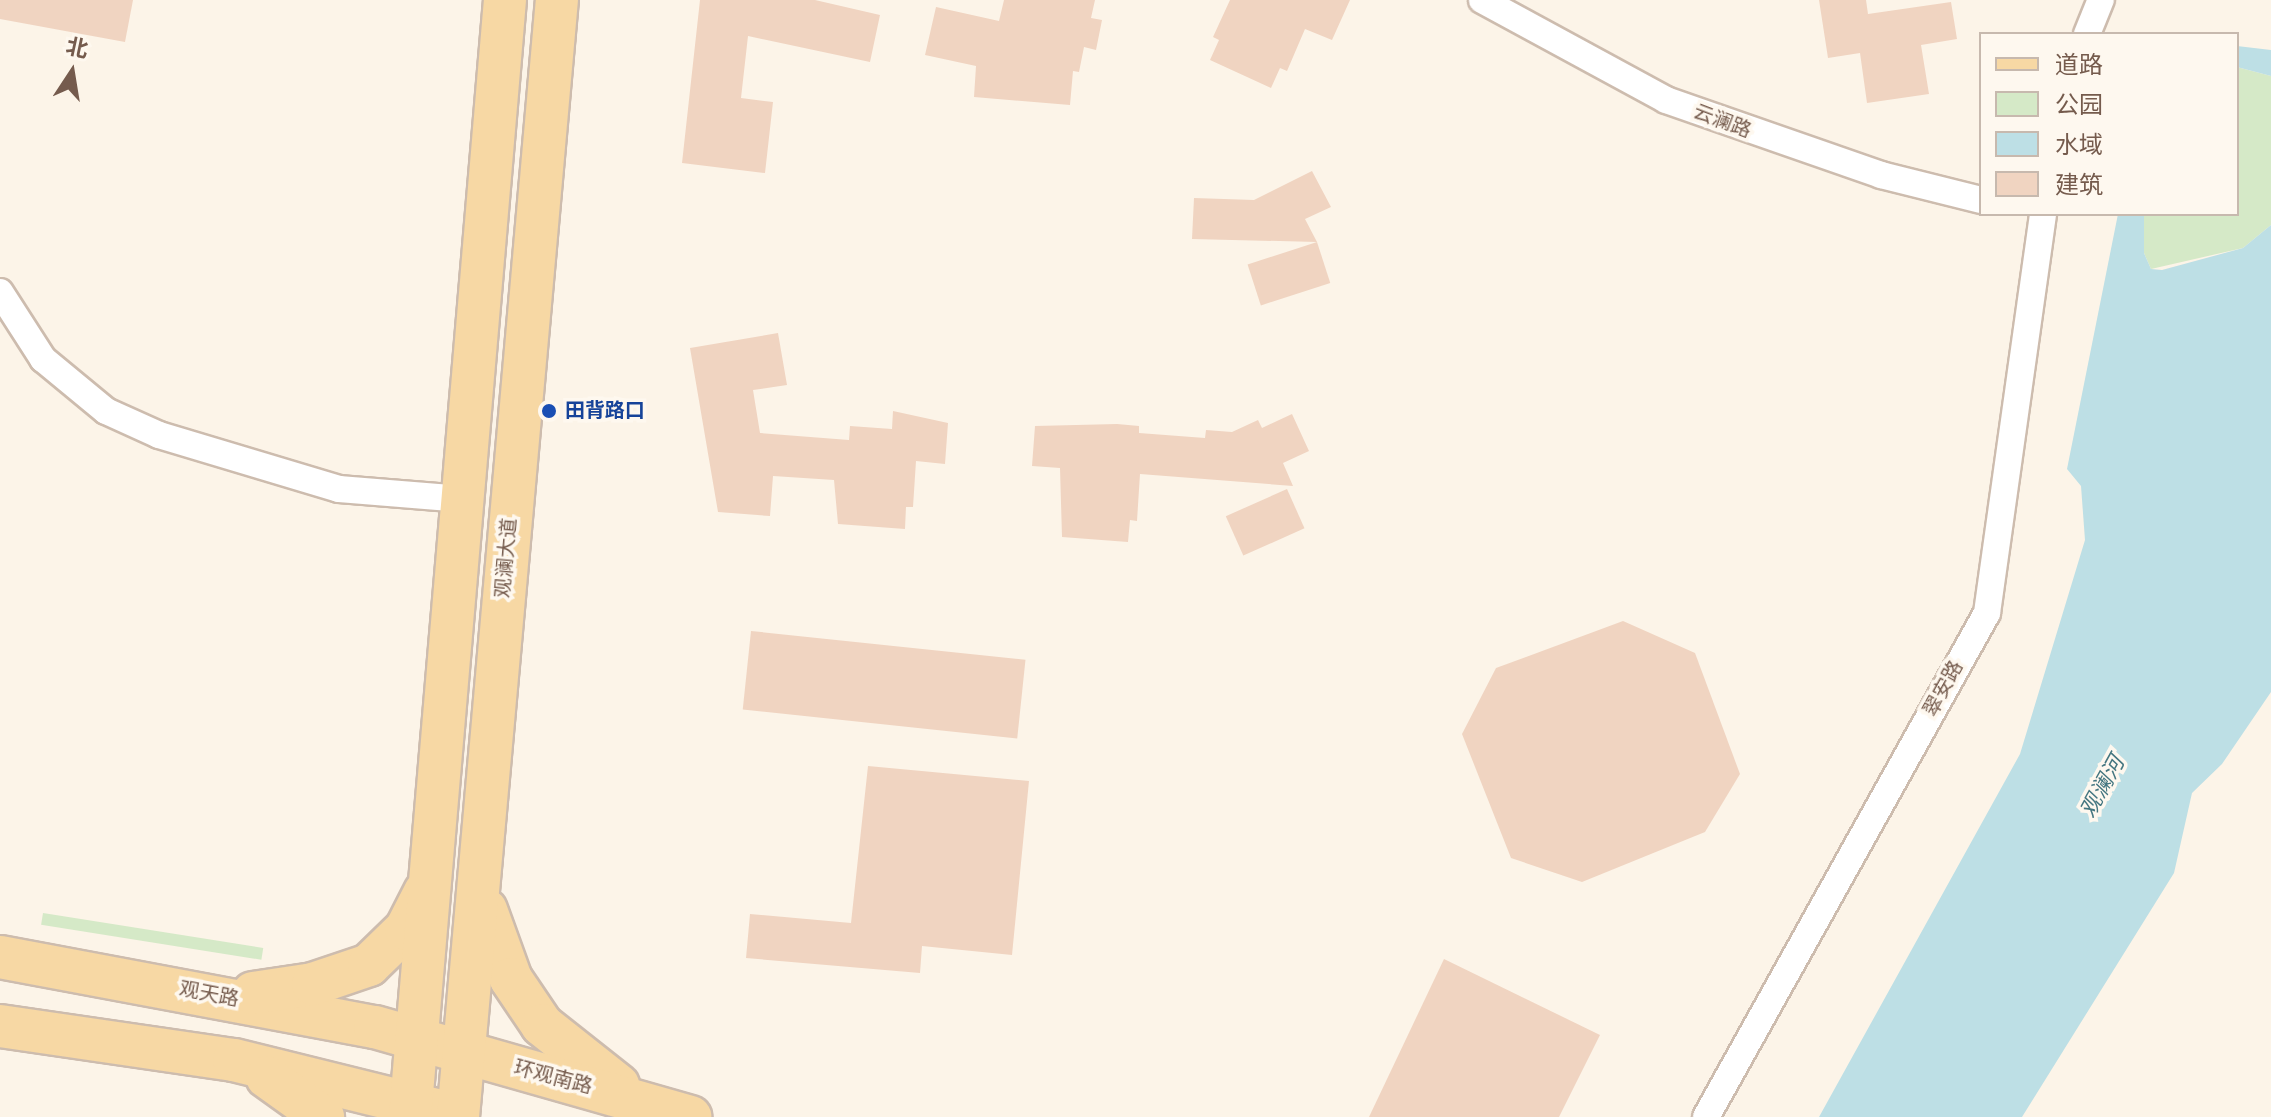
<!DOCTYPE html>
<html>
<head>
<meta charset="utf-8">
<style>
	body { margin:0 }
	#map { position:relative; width:2271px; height:1117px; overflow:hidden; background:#fcf4e8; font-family:"Source Sans 3","Noto Sans SC",sans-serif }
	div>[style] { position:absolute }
	.green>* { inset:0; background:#d5e9c7; transform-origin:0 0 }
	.water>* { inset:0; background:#bddfe5 }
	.building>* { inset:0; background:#f0d4c1; transform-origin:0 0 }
	.roads { filter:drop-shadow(2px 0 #cdbcae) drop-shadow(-2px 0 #cdbcae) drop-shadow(0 2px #cdbcae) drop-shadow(0 -2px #cdbcae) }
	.street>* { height:26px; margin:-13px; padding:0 13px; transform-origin:13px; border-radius:13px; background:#fff }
	.primary>* { height:42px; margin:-21px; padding:0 21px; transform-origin:21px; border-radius:21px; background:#f7d8a4 }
	.dots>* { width:22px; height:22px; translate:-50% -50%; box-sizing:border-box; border:4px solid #fef8ef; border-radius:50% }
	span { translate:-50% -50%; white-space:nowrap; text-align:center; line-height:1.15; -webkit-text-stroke:7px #fef8ef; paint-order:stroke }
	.street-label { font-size:20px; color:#755b4d }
	.transit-label { font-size:20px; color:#164399; font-weight:700 }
	.left { translate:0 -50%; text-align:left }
	.water-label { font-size:22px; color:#447680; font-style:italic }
	.legend { position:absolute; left:1979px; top:32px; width:260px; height:184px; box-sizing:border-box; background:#fef8ef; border:2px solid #c7b9ae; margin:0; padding:10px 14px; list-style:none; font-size:24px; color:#755b4d }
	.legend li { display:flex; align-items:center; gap:16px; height:40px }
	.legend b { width:40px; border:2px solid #c7b9ae }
	.north { position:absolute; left:32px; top:32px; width:80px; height:80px; -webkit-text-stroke:6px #fef8ef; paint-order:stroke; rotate:12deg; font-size:22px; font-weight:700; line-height:32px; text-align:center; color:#755b4d }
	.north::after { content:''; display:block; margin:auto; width:28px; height:36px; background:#755b4d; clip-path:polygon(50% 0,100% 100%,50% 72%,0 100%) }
</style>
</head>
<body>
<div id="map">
	<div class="green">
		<div style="clip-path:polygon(2237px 67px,2271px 76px,2271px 225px,2243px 248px,2151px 269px,2144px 253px,2144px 214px,2237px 214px)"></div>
		<div style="left:43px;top:913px;width:223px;height:12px;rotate:9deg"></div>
	</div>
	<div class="water">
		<div style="clip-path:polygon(2237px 46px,2271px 50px,2271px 76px,2237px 67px)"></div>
		<div style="clip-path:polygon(2118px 214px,2144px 214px,2144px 253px,2151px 269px,2162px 270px,2243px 248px,2271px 225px,2271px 692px,2222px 764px,2192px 793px,2174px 873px,2022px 1117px,1819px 1117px,2020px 754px,2085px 540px,2081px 486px,2067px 469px)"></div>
	</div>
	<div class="building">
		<div style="clip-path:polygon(0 0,133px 0,125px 42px,0 19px)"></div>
		<div style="clip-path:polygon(700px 0,815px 0,880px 15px,870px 62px,748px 36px,741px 98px,773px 102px,765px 173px,682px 163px)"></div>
		<div style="clip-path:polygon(1004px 0,1095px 0,1091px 18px,1102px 20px,1096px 50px,1084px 47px,1079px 72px,1073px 71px,1070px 105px,974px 97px,976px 66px,925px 55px,936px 7px,999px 21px)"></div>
		<div style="clip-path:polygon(1230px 0,1350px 0,1332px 40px,1305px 29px,1287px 71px,1280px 68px,1271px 88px,1210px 60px,1219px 40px,1213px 37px)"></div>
		<div style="clip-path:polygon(1819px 0,1866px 0,1868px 14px,1951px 2px,1957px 39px,1921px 45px,1929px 94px,1867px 103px,1860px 53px,1828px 58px)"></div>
		<div style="clip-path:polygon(1312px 171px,1331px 207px,1305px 219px,1317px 242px,1192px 239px,1194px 198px,1254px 200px)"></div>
		<div style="left:1317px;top:242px;width:43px;height:73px;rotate:72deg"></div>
		<div style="clip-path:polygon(778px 333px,787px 385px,753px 390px,760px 433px,849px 440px,850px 426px,892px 429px,893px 411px,948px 423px,945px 464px,916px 461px,913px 507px,906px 507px,905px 529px,838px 524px,834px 480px,773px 476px,770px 516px,718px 512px,690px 348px)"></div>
		<div style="clip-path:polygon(1292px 414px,1309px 451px,1283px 463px,1293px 486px,1140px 474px,1137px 521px,1130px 520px,1128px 542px,1062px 537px,1060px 468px,1032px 466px,1035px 426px,1117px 424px,1139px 426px,1139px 433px,1205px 438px,1206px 430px,1232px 432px,1258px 420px,1262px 428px)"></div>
		<div style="left:1287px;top:489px;width:43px;height:67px;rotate:66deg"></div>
		<div style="clip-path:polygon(1623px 621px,1695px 653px,1740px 774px,1705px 832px,1582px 882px,1511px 858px,1462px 734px,1496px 668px)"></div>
		<div style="left:751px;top:631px;width:276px;height:79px;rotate:6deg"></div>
		<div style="clip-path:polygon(868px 766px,1029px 781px,1012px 955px,922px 946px,920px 973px,746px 958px,750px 914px,851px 923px)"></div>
		<div style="clip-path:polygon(1444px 959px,1600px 1035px,1559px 1117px,1369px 1117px)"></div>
	</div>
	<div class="roads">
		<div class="street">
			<div style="left:1482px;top:0;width:209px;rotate:28.5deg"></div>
			<div style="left:1666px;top:100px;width:228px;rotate:19.2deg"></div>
			<div style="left:1881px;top:175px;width:103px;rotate:14deg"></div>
			<div style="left:2087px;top:34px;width:37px;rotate:-68deg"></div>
			<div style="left:0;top:292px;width:80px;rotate:57.3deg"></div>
			<div style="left:43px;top:359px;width:82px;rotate:39.5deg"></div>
			<div style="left:106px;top:411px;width:58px;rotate:24.4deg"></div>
			<div style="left:159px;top:435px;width:188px;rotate:16.7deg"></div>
			<div style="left:339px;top:489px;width:124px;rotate:4.6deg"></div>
			<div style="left:1706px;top:1117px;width:577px;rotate:-60.86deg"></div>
			<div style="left:1987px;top:613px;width:403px;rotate:-82deg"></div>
		</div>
		<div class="primary">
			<div style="left:486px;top:910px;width:73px;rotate:70.1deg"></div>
			<div style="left:511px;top:979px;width:55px;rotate:56deg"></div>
			<div style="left:542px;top:1025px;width:97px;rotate:38.3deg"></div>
			<div style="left:0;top:957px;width:381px;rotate:10.6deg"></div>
			<div style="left:375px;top:1027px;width:328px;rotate:15.9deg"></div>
			<div style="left:253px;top:993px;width:61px;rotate:-8.5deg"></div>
			<div style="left:313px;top:984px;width:59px;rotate:-18.7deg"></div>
			<div style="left:369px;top:965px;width:52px;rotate:-44.2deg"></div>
			<div style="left:406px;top:929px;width:42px;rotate:-62.8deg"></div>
			<div style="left:0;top:1026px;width:236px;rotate:8.3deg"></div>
			<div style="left:234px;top:1060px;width:208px;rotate:13.9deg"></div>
			<div style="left:267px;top:1077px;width:69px;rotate:35.5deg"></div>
			<div style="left:410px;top:1117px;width:1121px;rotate:-85.14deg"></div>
			<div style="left:458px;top:1117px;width:1121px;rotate:-84.94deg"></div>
		</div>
	</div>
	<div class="dots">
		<div style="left:549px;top:411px;background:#1a4fb4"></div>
	</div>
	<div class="street-label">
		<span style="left:1722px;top:122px;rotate:21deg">云澜路</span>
		<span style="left:507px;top:558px;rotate:-85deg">观澜大道</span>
		<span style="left:1944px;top:689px;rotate:-61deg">翠安路</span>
		<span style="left:209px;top:995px;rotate:11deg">观天路</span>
		<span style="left:553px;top:1078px;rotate:15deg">环观南路</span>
	</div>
	<div class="transit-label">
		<span class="left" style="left:565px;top:411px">田背路口</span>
	</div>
	<div class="water-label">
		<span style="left:2103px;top:787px;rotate:-61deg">观澜河</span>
	</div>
	<ul class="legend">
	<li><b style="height:10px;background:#f7d8a4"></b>道路</li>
	<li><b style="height:22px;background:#d5e9c7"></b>公园</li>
	<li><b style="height:22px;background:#bddfe5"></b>水域</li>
	<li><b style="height:22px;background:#f0d4c1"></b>建筑</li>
	</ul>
	<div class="north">北</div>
</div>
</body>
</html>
